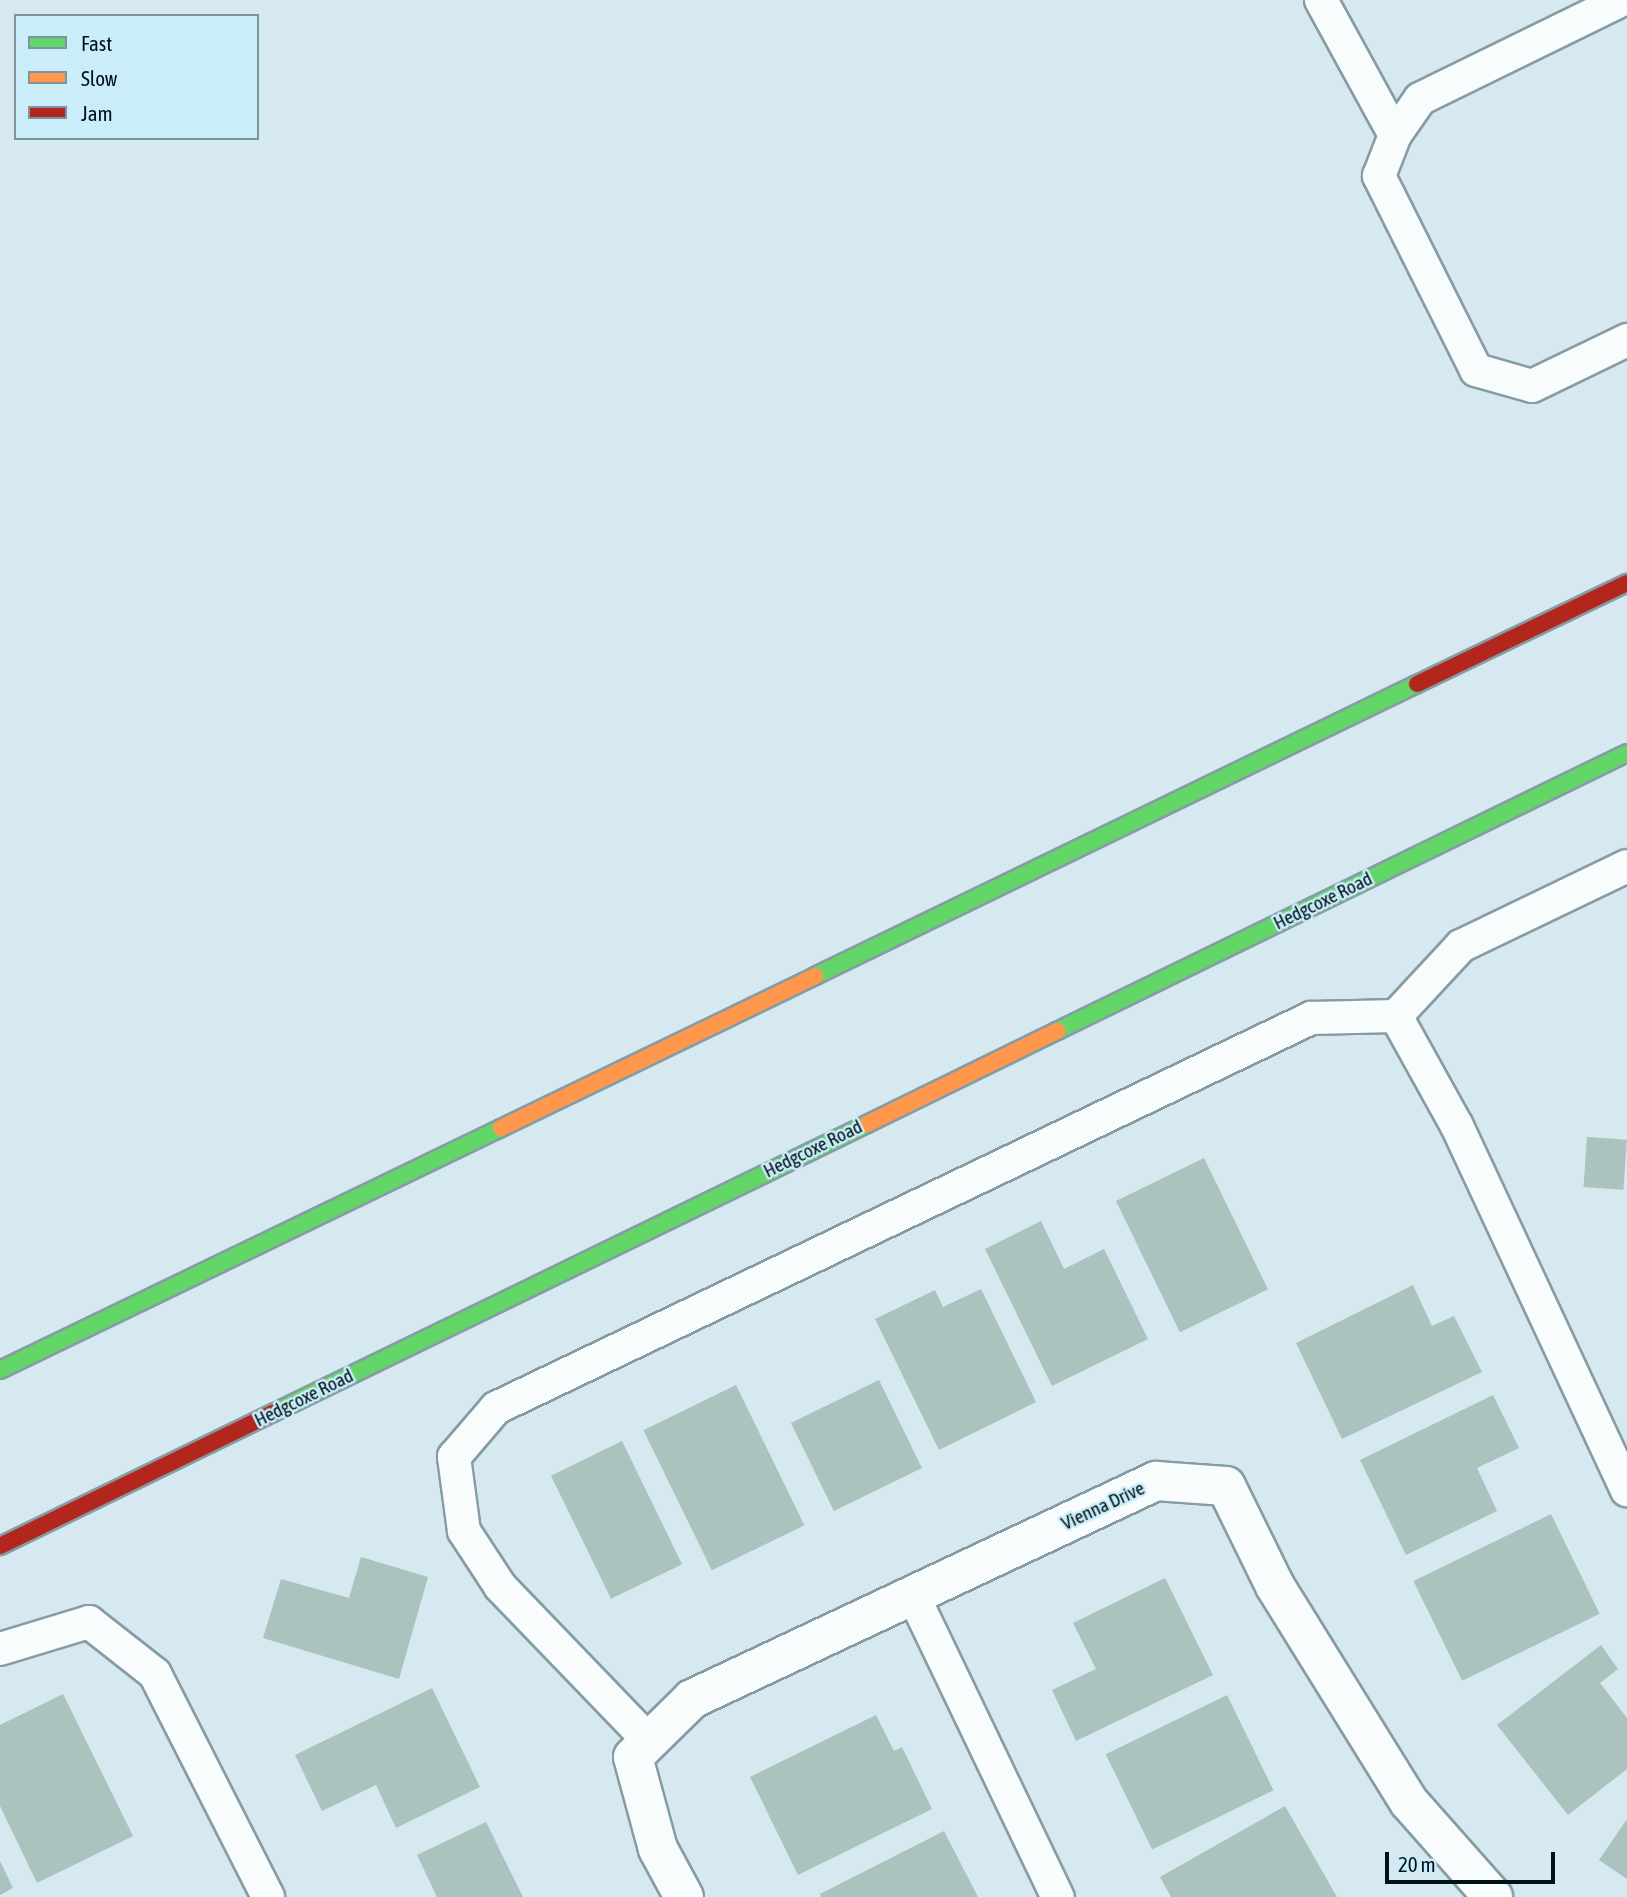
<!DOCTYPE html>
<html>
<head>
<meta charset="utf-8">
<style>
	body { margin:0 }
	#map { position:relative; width:1627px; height:1897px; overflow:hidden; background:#d6e8f0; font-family:"Asap Condensed",sans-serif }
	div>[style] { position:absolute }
	.building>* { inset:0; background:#aac3be; transform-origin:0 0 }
	.roads { filter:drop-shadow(2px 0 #869ca4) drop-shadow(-2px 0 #869ca4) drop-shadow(0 2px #869ca4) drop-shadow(0 -2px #869ca4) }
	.lane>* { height:32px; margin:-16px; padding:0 16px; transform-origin:16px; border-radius:16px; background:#f9fcfd }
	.street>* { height:38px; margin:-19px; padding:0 19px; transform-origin:19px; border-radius:19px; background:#f9fcfd }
	.fast>* { height:16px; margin:-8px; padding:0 8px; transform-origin:8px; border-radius:8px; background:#63d668 }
	.slow>* { height:16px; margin:-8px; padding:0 8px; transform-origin:8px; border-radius:8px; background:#ff974d }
	.jam>* { height:16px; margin:-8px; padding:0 8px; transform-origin:8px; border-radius:8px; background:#b3261e }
	span { translate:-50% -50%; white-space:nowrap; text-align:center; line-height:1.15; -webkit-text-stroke:5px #cbedfa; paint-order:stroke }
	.street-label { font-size:19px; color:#001118 }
	.legend { position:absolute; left:14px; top:14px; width:245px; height:126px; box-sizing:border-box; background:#cbedfa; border:2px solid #7a95a0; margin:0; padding:9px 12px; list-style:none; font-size:21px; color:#001118 }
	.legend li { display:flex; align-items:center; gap:14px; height:35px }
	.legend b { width:35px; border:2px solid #7a95a0 }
	.scale { position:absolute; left:1385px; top:1852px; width:170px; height:32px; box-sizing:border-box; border:4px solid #001118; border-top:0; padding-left:9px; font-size:21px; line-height:24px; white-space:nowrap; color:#001118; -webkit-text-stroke:5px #cbedfa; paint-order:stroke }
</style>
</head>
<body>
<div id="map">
	<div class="building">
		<div style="left:1587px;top:1137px;width:40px;height:50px;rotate:4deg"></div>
		<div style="left:1204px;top:1158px;width:146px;height:98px;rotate:64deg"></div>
		<div style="clip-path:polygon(1041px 1221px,1064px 1269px,1104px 1249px,1148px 1339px,1052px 1386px,985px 1249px)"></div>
		<div style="clip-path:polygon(1413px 1285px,1432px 1326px,1454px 1316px,1482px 1372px,1342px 1439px,1296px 1343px)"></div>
		<div style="clip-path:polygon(981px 1289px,1036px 1402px,939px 1450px,875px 1319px,935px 1290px,943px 1307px)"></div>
		<div style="left:879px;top:1380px;width:98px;height:98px;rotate:64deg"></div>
		<div style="left:736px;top:1385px;width:156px;height:103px;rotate:64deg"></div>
		<div style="clip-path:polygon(1493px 1395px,1519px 1448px,1477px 1468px,1497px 1511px,1406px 1555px,1360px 1460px)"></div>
		<div style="left:622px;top:1441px;width:137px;height:79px;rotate:64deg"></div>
		<div style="left:1551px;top:1514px;width:111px;height:153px;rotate:64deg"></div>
		<div style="clip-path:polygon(361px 1557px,428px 1577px,399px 1679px,263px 1638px,281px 1579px,349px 1598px)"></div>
		<div style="clip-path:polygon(1165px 1578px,1213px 1675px,1076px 1741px,1052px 1690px,1096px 1669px,1073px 1623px)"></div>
		<div style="clip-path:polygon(1601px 1645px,1618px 1669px,1600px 1683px,1627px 1718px,1627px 1769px,1568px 1815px,1497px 1725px)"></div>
		<div style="clip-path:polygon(432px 1688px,480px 1787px,396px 1828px,376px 1785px,322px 1811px,295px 1755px)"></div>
		<div style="clip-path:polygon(63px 1694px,133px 1836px,37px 1883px,0 1806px,0 1725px)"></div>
		<div style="left:1227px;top:1695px;width:106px;height:135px;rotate:64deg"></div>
		<div style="clip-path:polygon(876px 1715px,894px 1751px,902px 1747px,932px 1809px,798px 1875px,750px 1777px)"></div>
		<div style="clip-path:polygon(1285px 1806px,1337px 1897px,1171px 1897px,1160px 1877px)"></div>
		<div style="clip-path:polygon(1627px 1819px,1627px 1879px,1599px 1860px)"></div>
		<div style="clip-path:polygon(486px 1822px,523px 1897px,437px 1897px,417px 1855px)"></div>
		<div style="clip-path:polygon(944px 1831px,978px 1897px,821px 1897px,820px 1894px)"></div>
		<div style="clip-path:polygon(0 1861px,13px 1888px,0 1895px)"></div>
	</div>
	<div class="roads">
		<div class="lane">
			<div style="left:1321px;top:0;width:154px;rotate:61.3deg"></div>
			<div style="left:1622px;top:0;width:225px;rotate:153.9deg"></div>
			<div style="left:1420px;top:99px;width:44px;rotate:124.8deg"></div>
			<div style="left:1395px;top:135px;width:44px;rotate:111.3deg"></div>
			<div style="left:1379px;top:176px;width:217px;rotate:63.4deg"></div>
			<div style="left:1476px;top:370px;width:58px;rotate:15.9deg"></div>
			<div style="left:1532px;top:386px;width:106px;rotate:-25.8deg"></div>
			<div style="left:1396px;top:1016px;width:96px;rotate:-47.1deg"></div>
			<div style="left:1461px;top:946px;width:184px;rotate:-25.7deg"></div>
			<div style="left:913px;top:1595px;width:335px;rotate:64.4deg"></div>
			<div style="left:0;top:1649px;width:93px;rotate:-16.9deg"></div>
			<div style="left:89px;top:1622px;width:84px;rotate:38.2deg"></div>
			<div style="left:155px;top:1674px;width:250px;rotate:63.1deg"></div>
			<div style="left:649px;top:1741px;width:215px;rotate:-133.9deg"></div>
			<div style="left:500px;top:1586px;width:66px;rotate:-123.2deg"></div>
			<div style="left:464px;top:1531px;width:75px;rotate:-97.7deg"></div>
			<div style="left:454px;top:1457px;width:65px;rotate:-49.4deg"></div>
			<div style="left:496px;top:1408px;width:904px;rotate:-25.57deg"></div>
			<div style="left:1311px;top:1018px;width:85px;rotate:-1.3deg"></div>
			<div style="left:1396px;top:1016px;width:126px;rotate:61deg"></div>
			<div style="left:1457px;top:1126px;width:402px;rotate:65deg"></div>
		</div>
		<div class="street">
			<div style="left:684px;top:1897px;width:55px;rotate:-118.4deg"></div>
			<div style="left:658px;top:1849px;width:95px;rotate:-105.2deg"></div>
			<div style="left:633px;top:1757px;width:83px;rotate:-44.5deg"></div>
			<div style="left:692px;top:1699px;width:513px;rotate:-25.17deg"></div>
			<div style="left:1156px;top:1481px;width:70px;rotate:4.1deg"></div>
			<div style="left:1226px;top:1486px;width:111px;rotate:63.9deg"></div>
			<div style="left:1275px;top:1586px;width:254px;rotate:58.2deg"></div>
			<div style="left:1409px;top:1802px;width:127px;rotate:48.5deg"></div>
		</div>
		<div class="fast">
			<div style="left:815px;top:976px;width:669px;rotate:-25.88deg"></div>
			<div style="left:1057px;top:1031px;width:634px;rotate:-26deg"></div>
			<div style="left:0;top:1370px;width:556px;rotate:-25.78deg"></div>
			<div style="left:273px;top:1413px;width:661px;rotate:-25.94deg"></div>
		</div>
		<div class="slow">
			<div style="left:867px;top:1124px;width:212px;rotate:-26.1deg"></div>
			<div style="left:501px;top:1128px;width:349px;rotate:-25.8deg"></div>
		</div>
		<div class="jam">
			<div style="left:1417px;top:684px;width:233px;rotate:-25.7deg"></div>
			<div style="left:0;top:1546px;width:304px;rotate:-26deg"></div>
		</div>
	</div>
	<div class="street-label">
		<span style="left:1323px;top:901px;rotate:-26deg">Hedgcoxe Road</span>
		<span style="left:813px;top:1149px;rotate:-26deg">Hedgcoxe Road</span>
		<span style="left:304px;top:1398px;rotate:-26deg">Hedgcoxe Road</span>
		<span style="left:1103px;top:1506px;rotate:-25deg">Vienna Drive</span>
	</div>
	<ul class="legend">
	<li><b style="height:9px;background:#63d668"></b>Fast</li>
	<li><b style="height:9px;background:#ff974d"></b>Slow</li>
	<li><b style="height:9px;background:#b3261e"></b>Jam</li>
	</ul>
	<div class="scale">20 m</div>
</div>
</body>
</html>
